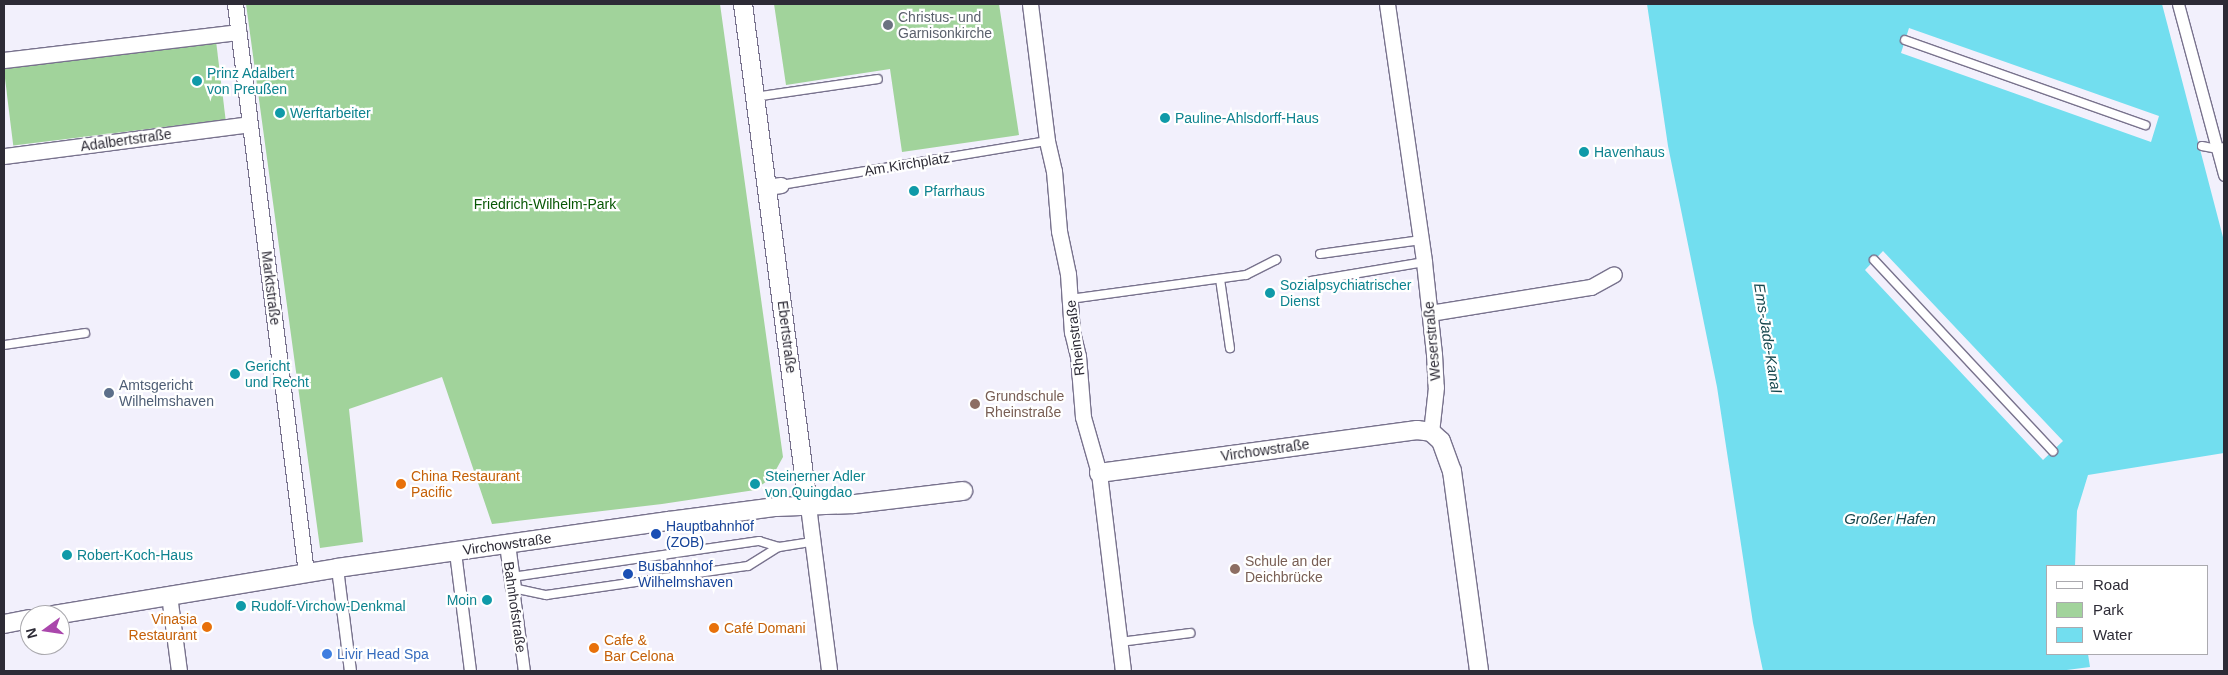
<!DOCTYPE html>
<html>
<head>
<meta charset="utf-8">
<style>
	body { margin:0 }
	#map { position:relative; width:2228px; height:675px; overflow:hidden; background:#f2f0fc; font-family:Arial,sans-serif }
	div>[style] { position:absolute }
	.green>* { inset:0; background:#a1d39b; transform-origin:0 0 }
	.water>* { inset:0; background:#72deef }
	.roads { filter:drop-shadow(1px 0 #78728d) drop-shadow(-1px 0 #78728d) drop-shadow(0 1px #78728d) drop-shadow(0 -1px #78728d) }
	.service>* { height:8px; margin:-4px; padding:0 4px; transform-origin:4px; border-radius:4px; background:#fff }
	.pedestrian>* { height:11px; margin:-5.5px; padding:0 5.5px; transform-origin:5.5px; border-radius:5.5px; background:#fff }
	.minor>* { height:15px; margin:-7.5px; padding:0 7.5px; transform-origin:7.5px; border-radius:7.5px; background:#fff }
	.tertiary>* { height:18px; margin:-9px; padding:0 9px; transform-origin:9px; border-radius:9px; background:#fff }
	.dots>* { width:14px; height:14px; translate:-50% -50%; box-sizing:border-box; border:2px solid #fff; border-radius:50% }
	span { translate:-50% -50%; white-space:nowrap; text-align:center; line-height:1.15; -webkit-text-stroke:4.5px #fff; paint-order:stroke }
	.worship-label { font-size:14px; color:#5b616d }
	.left { translate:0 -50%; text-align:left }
	.culture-label { font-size:14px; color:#0d838f }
	.right { translate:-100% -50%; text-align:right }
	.street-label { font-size:14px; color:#2d2b36 }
	.park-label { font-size:14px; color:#085704 }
	.service-label { font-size:14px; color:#4e5e75 }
	.education-label { font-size:14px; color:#785e54 }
	.food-label { font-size:14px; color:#c56008 }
	.transit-label { font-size:14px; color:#164399 }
	.shop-label { font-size:14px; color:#366cbe }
	.water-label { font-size:15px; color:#17484f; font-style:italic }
	.frame { position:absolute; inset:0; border:5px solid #2d2b36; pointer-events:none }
	.legend { position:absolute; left:2046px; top:565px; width:162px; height:90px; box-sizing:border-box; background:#fff; border:1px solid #abaaaf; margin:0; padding:6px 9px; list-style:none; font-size:15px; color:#2d2b36 }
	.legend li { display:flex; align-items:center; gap:10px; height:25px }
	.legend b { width:25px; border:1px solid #abaaaf }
	.north { position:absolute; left:20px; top:605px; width:50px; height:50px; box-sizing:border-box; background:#fff; border:1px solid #abaaaf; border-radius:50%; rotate:256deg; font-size:14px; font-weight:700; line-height:20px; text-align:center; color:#2d2b36 }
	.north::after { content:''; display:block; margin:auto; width:18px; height:22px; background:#aa47ac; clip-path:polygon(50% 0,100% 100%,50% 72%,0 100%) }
</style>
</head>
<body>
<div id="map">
	<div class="green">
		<div style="clip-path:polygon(246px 4px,720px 4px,783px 457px,772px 477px,755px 490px,662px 504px,492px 524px,442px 377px,349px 409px,363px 542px,320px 548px)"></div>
		<div style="clip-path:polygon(774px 4px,999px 4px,1019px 135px,902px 152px,890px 69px,786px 85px)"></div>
		<div style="left:216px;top:41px;width:79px;height:214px;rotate:83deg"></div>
	</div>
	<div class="water">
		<div style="clip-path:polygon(evenodd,1647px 4px,2162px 4px,2224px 241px,2224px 453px,2088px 475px,2077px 511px,2075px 566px,2047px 566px,2047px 654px,2088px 654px,2090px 667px,2059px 671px,1763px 671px,1753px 623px,1717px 387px,1668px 146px,1647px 4px,1909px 28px,2159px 116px,2151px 142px,1901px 53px,1909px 28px,1647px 4px,1883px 251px,2063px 441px,2043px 460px,1865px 270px,1883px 251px)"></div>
	</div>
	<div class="roads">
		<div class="service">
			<div style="left:1905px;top:40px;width:255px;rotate:19.5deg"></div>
			<div style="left:755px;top:97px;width:124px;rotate:-8.3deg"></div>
			<div style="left:2202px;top:146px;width:15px;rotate:11deg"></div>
			<div style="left:2217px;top:149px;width:7px;rotate:-16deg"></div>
			<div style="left:781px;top:185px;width:270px;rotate:-9.4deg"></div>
			<div style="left:1320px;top:254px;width:102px;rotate:-7.9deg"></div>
			<div style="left:1874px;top:260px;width:262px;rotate:46.9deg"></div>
			<div style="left:1220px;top:279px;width:70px;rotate:81.8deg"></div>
			<div style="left:1311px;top:281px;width:115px;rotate:-9.5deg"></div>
			<div style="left:1070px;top:299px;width:178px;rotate:-7.8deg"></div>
			<div style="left:1246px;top:275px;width:34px;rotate:-27deg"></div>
			<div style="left:4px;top:345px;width:82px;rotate:-8.4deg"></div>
			<div style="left:512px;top:577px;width:250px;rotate:-8.3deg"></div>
			<div style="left:759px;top:541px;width:21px;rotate:17deg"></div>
			<div style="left:513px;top:588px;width:34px;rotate:12deg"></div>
			<div style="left:546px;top:595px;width:204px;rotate:-8.2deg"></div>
			<div style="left:748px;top:566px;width:36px;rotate:-32deg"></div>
			<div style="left:779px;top:547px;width:33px;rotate:-9deg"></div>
			<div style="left:1120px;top:642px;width:71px;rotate:-7.3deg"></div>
		</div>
		<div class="pedestrian">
			<div style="left:2178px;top:4px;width:177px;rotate:74.9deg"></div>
			<div style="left:455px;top:552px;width:120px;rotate:82.8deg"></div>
			<div style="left:337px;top:568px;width:104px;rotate:82.8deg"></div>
			<div style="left:513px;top:588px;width:84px;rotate:82.5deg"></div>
		</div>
		<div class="minor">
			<div style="left:235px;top:4px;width:573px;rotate:82.89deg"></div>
			<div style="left:1030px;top:4px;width:138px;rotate:82.9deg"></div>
			<div style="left:1047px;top:141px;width:31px;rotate:77deg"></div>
			<div style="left:1054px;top:171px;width:60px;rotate:85.2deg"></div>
			<div style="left:1059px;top:231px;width:44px;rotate:78.2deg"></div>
			<div style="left:1068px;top:274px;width:58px;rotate:86.1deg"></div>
			<div style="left:1072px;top:332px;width:25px;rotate:76deg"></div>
			<div style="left:1078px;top:356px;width:61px;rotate:85.3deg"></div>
			<div style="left:1083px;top:417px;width:58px;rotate:74.1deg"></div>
			<div style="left:1099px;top:473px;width:199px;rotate:83.1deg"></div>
			<div style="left:1387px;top:4px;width:261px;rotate:81.8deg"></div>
			<div style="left:1424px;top:262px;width:93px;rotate:83.8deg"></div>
			<div style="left:1434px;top:354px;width:33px;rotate:87deg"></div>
			<div style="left:1436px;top:387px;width:45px;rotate:96.3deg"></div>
			<div style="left:4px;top:60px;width:236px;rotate:-6.8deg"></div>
			<div style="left:4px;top:156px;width:247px;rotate:-7.4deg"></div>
			<div style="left:767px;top:187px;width:14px;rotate:-8deg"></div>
			<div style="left:1430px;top:313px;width:163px;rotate:-9.2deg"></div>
			<div style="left:1591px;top:287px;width:26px;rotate:-29deg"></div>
			<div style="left:808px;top:506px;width:166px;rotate:82.7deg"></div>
			<div style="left:507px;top:544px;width:44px;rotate:82.2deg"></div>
			<div style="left:169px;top:595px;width:77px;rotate:82.5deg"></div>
		</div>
		<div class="tertiary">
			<div style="left:743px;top:4px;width:506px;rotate:82.62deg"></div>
			<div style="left:1099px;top:473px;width:321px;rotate:-7.7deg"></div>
			<div style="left:1417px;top:430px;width:14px;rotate:8deg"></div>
			<div style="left:1431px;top:432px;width:13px;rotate:42deg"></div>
			<div style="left:1441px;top:441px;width:32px;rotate:70deg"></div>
			<div style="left:1452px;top:471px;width:202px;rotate:82.3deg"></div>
			<div style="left:54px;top:615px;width:287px;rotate:-9.4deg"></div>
			<div style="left:337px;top:568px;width:335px;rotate:-8.1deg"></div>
			<div style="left:669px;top:521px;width:108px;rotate:-7.5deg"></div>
			<div style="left:776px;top:507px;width:78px;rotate:-2.2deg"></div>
			<div style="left:854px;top:504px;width:110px;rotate:-6.8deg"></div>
			<div style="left:4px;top:624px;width:26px;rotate:-11deg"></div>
		</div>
	</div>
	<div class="dots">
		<div style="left:888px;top:25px;background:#6b7280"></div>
		<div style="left:197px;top:81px;background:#0f9aa8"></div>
		<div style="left:280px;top:113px;background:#0f9aa8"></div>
		<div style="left:1165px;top:118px;background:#0f9aa8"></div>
		<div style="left:1584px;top:152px;background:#0f9aa8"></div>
		<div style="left:914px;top:191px;background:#0f9aa8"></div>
		<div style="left:1270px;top:293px;background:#0f9aa8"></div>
		<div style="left:235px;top:374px;background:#0f9aa8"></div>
		<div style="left:109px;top:393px;background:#5c6f8a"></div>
		<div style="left:975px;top:404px;background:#8d6e63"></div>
		<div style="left:401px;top:484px;background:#e8710a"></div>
		<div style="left:755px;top:484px;background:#0f9aa8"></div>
		<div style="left:656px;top:534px;background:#1a4fb4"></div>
		<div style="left:67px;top:555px;background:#0f9aa8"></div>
		<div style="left:1235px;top:569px;background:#8d6e63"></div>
		<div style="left:628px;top:574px;background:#1a4fb4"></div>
		<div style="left:487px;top:600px;background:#0f9aa8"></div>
		<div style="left:241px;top:606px;background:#0f9aa8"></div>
		<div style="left:207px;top:627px;background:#e8710a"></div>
		<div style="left:714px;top:628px;background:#e8710a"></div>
		<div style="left:594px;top:648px;background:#e8710a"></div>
		<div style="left:327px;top:654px;background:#3f7fe0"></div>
	</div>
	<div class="worship-label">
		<span class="left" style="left:898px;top:25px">Christus- und<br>Garnisonkirche</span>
	</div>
	<div class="culture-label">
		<span class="left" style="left:207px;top:81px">Prinz Adalbert<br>von Preußen</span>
		<span class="left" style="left:290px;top:113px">Werftarbeiter</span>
		<span class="left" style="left:1175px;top:118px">Pauline-Ahlsdorff-Haus</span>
		<span class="left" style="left:1594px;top:152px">Havenhaus</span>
		<span class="left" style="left:924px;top:191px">Pfarrhaus</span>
		<span class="left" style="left:1280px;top:293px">Sozialpsychiatrischer<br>Dienst</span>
		<span class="left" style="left:245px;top:374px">Gericht<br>und Recht</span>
		<span class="left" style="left:765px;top:484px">Steinerner Adler<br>von Quingdao</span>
		<span class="left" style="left:77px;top:555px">Robert-Koch-Haus</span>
		<span class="right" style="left:477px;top:600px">Moin</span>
		<span class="left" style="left:251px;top:606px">Rudolf-Virchow-Denkmal</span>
	</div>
	<div class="street-label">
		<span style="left:126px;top:140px;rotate:-8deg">Adalbertstraße</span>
		<span style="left:907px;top:164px;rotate:-9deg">Am Kirchplatz</span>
		<span style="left:271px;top:288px;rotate:83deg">Marktstraße</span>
		<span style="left:787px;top:337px;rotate:83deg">Ebertstraße</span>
		<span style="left:1075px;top:338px;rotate:-97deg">Rheinstraße</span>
		<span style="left:1432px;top:341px;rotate:-95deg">Weserstraße</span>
		<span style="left:1265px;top:450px;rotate:-8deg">Virchowstraße</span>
		<span style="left:507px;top:544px;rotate:-8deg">Virchowstraße</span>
		<span style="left:515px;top:607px;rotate:82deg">Bahnhofstraße</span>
	</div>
	<div class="park-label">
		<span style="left:545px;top:204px">Friedrich-Wilhelm-Park</span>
	</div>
	<div class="service-label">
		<span class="left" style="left:119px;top:393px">Amtsgericht<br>Wilhelmshaven</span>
	</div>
	<div class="education-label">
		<span class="left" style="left:985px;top:404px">Grundschule<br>Rheinstraße</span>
		<span class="left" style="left:1245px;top:569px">Schule an der<br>Deichbrücke</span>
	</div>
	<div class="food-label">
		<span class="left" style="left:411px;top:484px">China Restaurant<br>Pacific</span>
		<span class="right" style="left:197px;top:627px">Vinasia<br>Restaurant</span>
		<span class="left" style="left:724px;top:628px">Café Domani</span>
		<span class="left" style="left:604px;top:648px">Cafe &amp;<br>Bar Celona</span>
	</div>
	<div class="transit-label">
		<span class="left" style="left:666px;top:534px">Hauptbahnhof<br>(ZOB)</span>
		<span class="left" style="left:638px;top:574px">Busbahnhof<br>Wilhelmshaven</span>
	</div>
	<div class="shop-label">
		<span class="left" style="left:337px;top:654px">Livir Head Spa</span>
	</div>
	<div class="water-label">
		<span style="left:1768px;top:338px;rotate:81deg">Ems-Jade-Kanal</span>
		<span style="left:1890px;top:519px">Großer Hafen</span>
	</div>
	<div class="frame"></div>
	<ul class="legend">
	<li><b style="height:6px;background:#fff"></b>Road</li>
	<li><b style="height:14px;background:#a1d39b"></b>Park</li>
	<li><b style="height:14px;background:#72deef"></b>Water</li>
	</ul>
	<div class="north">N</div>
</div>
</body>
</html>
